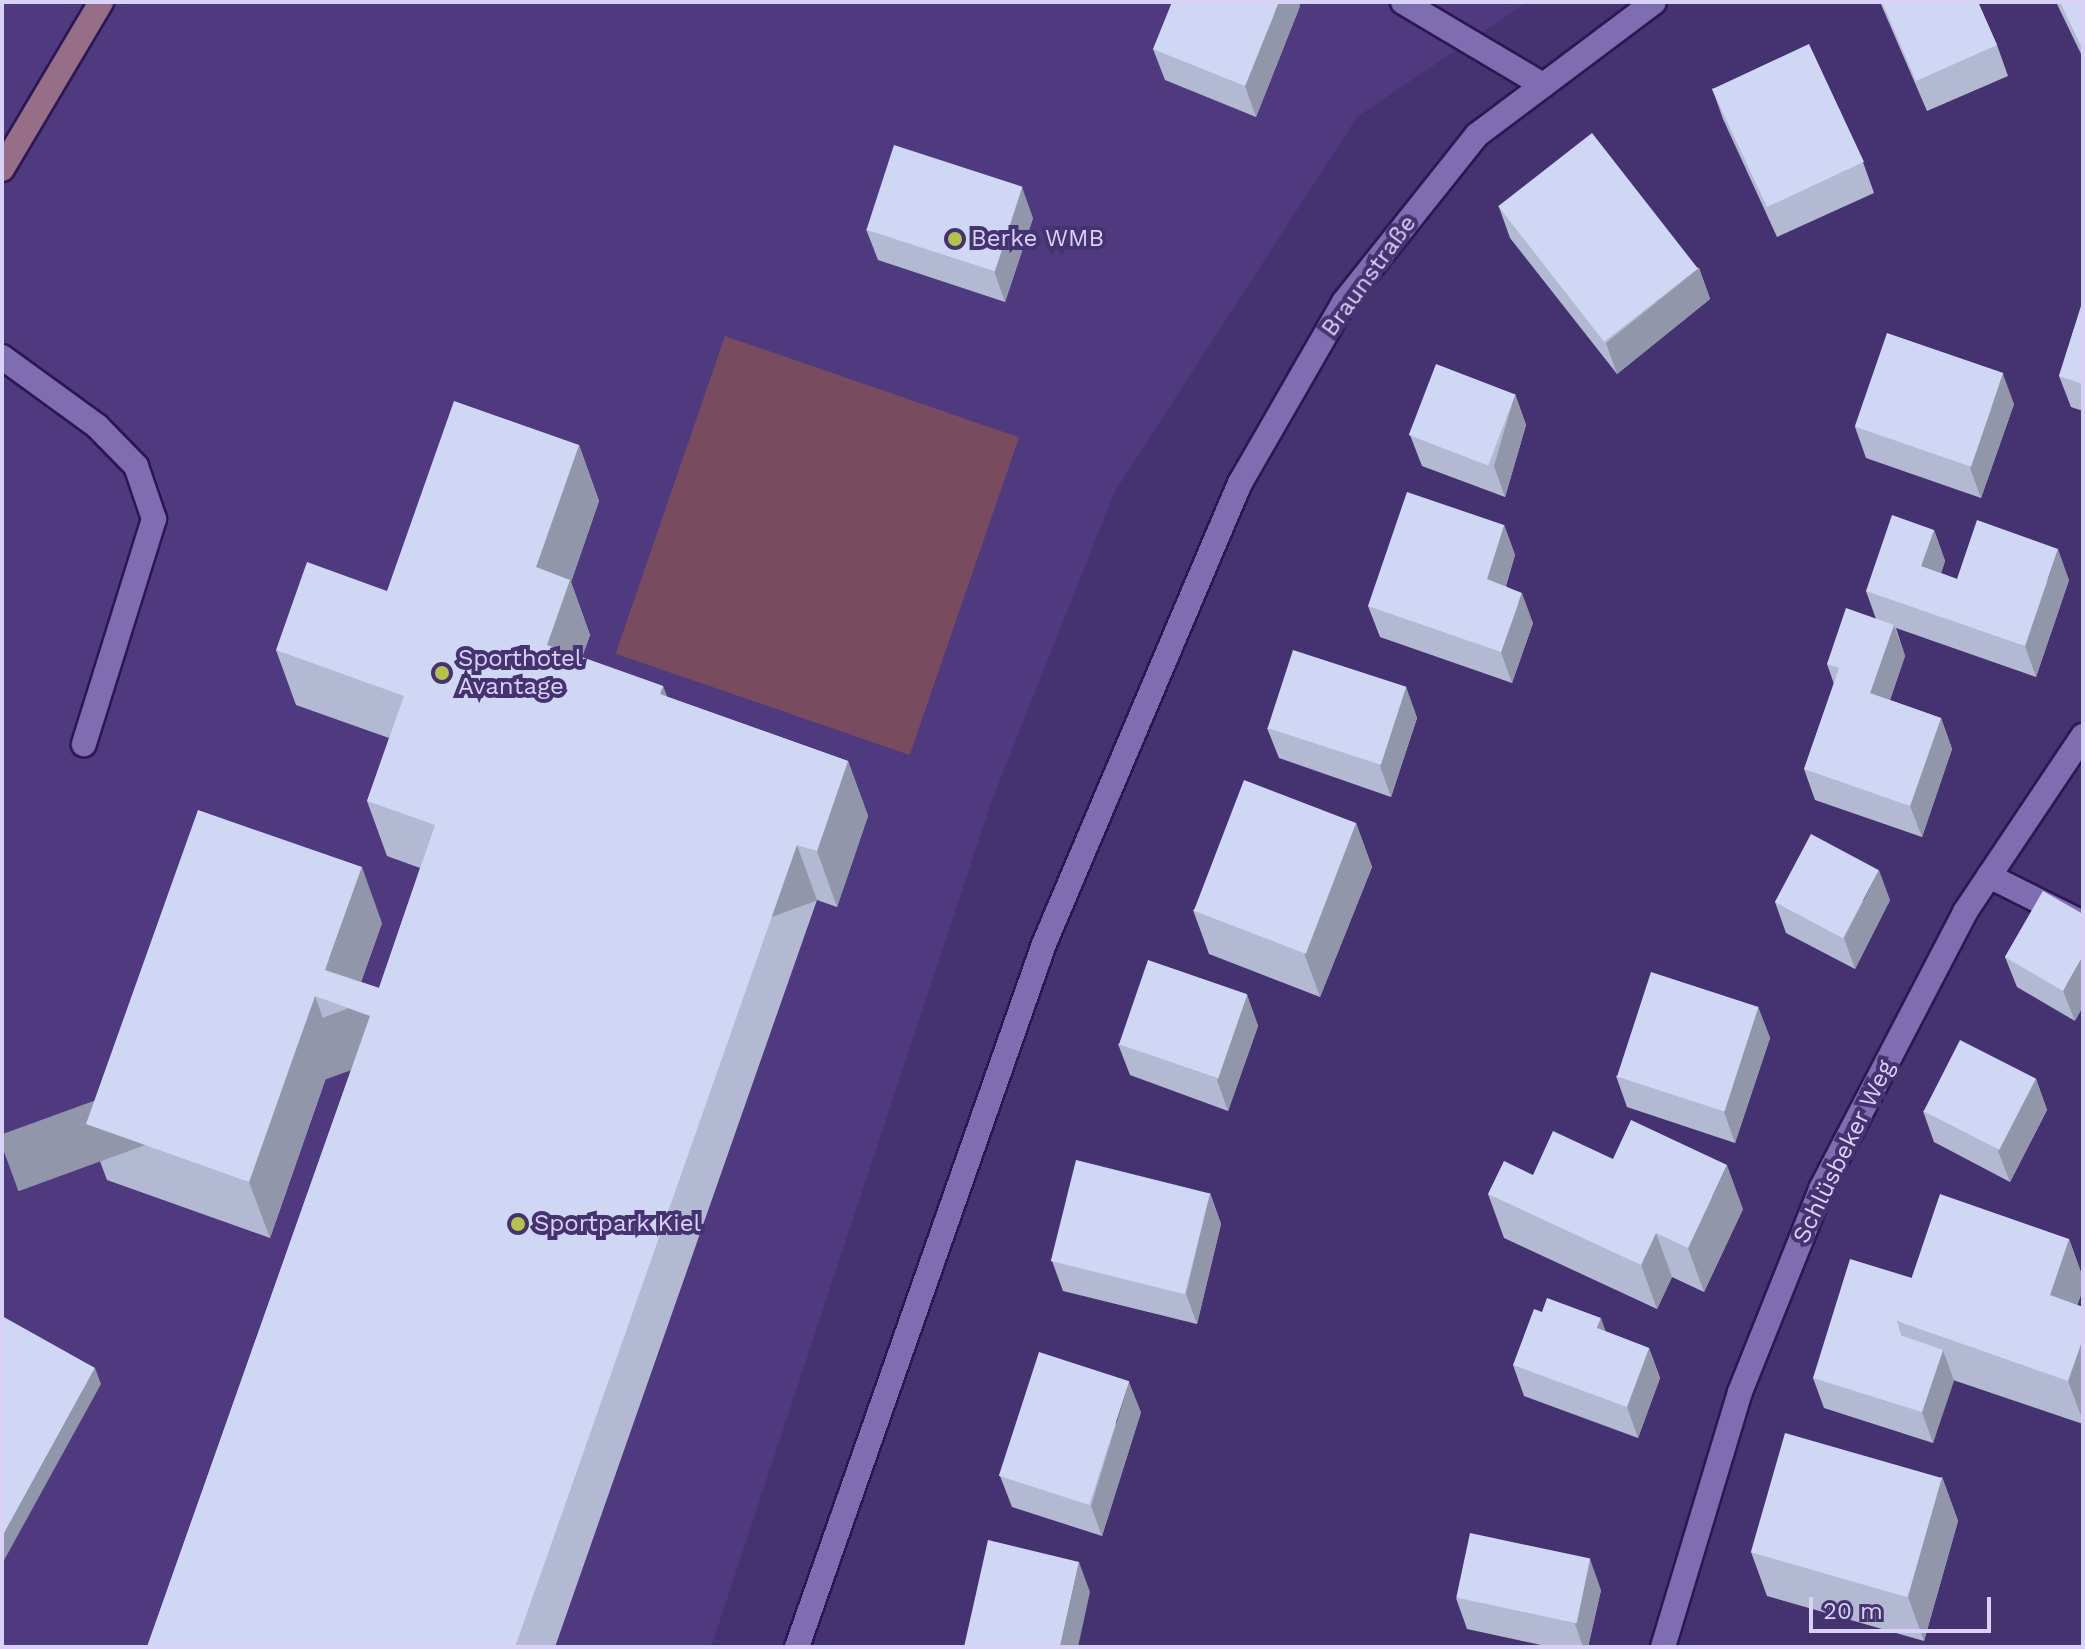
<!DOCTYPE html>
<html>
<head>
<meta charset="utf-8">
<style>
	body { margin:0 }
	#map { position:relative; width:2085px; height:1649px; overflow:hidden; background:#453371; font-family:"Work Sans",sans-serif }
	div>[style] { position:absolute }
	.built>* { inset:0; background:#4f3a80 }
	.green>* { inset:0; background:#794b5e; transform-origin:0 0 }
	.roads { filter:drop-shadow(2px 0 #2c1753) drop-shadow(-2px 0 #2c1753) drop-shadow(0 2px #2c1753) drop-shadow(0 -2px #2c1753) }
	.service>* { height:24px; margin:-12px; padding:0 12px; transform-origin:12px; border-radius:12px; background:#7e6db1 }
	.minor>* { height:24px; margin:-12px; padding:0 12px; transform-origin:12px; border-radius:12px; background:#7e6db1 }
	.secondary>* { height:24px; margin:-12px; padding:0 12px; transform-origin:12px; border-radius:12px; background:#976e87 }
	.wall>* { inset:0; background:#b3b9d2 }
	.shaded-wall>* { inset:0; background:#9296ab; transform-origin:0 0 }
	.building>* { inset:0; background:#d0d7f4; transform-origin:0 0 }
	.dots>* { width:22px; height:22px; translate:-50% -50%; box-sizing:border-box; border:4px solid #453371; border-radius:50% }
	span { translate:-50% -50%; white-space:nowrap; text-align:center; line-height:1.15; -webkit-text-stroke:8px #453371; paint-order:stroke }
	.poi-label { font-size:24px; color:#d9d2f7 }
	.left { translate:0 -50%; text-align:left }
	.street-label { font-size:24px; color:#d9d2f7 }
	.frame { position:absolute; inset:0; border:4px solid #d9d2f7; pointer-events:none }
	.scale { position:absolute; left:1809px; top:1597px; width:182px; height:36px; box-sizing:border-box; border:4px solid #d9d2f7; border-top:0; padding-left:10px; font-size:24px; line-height:28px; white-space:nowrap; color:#d9d2f7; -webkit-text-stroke:6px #453371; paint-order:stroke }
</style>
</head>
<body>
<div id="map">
	<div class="built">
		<div style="clip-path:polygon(2px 2px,1527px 2px,1357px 117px,1115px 491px,993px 797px,711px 1647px,2px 1647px)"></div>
	</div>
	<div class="green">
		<div style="left:725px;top:336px;width:311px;height:336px;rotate:19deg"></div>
	</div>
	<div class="roads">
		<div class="service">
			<div style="left:1403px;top:2px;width:163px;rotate:30.7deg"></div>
			<div style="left:2px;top:357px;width:117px;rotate:36deg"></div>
			<div style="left:97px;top:426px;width:56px;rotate:45.7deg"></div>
			<div style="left:136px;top:466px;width:56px;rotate:71.2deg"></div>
			<div style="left:154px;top:519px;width:236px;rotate:107.3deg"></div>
			<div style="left:1989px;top:876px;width:105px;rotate:26.6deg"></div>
		</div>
		<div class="minor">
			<div style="left:797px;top:1647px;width:745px;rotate:-70.64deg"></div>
			<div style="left:1044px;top:944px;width:501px;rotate:-66.97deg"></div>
			<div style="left:1240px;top:483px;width:209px;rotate:-60.1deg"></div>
			<div style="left:1344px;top:302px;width:213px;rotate:-51.5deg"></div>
			<div style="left:1477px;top:135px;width:221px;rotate:-36.9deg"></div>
			<div style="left:1663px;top:1647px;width:266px;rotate:-73.2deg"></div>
			<div style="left:1740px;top:1392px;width:219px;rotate:-68.2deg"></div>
			<div style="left:1821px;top:1189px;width:312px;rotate:-62.5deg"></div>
			<div style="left:1965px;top:912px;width:212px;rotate:-56.2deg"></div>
		</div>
		<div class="secondary">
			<div style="left:2px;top:169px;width:194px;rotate:-59.3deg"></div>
		</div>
	</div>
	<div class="wall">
		<div style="clip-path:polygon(1880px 2px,1978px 2px,1997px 45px,2008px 76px,1927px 111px)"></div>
		<div style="clip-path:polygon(2056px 2px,2083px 2px,2083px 58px)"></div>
		<div style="clip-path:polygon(1300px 6px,1256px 117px,1165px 80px,1153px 49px)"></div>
		<div style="clip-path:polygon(1712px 88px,1863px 162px,1874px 193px,1777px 237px,1723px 119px)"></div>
		<div style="clip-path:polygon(1499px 207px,1699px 268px,1710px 299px,1617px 374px,1510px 238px)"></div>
		<div style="clip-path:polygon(1033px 218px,1005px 302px,878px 260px,866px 229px)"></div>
		<div style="clip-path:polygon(2083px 300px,2083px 411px,2071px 407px,2059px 376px)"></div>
		<div style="clip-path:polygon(1515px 394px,1526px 425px,1505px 497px,1422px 466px,1410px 435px)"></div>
		<div style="clip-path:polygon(2014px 404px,1981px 498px,1866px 458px,1855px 427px)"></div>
		<div style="clip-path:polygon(579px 445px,599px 501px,571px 582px,590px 635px,582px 657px,663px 686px,667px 697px,848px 761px,868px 816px,837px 907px,817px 900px,555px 1647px,147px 1647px,355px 1059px,335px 1052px,270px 1238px,107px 1180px,86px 1124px,382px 923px,361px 982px,379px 988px,420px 868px,387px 856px,367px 801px,389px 738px,296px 705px,276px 650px,387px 591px)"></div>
		<div style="clip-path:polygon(1504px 525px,1515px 555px,1506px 586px,1533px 623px,1512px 683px,1380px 637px,1368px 606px)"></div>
		<div style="clip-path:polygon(1934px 530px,1945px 561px,1941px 573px,1957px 579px,2069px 580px,2036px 677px,1896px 628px,1905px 656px,1890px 700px,1941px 718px,1952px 749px,1922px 837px,1815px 800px,1804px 769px,1834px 684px,1827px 664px,1876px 619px,1866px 591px)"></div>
		<div style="clip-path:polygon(1406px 687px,1417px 718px,1391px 797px,1279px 758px,1267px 728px)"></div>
		<div style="clip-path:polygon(1356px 823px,1372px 867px,1320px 997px,1209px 954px,1193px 910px)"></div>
		<div style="clip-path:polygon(2043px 891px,2075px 1021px,2017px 987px,2005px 957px)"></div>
		<div style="clip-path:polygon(1890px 900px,1855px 969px,1786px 933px,1775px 902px)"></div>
		<div style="clip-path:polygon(1247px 995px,1258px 1026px,1228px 1111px,1130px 1075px,1118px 1044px)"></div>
		<div style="clip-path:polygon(1758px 1007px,1770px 1038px,1735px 1143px,1627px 1107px,1616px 1076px)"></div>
		<div style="clip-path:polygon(2036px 1079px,2047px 1110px,2010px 1182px,1934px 1142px,1923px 1111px)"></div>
		<div style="clip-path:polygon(1613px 1159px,1743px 1209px,1704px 1292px,1672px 1277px,1657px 1309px,1504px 1238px,1488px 1194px)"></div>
		<div style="clip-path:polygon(1210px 1193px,1221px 1224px,1197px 1324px,1063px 1291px,1052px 1261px)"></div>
		<div style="clip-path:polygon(2069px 1239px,2083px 1278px,2083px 1289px,2077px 1305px,2083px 1307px,2083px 1424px,1953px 1380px,1933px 1443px,1824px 1408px,1813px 1378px,1912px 1278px)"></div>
		<div style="clip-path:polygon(1605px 1331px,1649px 1348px,1660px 1378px,1638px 1438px,1524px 1396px,1513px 1365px)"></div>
		<div style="clip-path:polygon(1141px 1412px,1102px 1536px,1012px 1507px,1000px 1476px)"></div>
		<div style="clip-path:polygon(1942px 1477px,1958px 1521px,1924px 1641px,1767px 1596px,1751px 1552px)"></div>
		<div style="clip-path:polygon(1601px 1590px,1588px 1647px,1550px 1647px,1467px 1629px,1456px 1598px)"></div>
	</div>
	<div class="shaded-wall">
		<div style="clip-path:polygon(1279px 2px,1299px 2px,1300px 6px,1256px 117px,1245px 86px)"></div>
		<div style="clip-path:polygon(1022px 187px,1033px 218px,1005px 302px,994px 271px)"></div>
		<div style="clip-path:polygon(1699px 268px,1710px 299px,1617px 374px,1606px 343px)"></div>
		<div style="clip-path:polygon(2003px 374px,2014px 404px,1981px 498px,1970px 468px)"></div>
		<div style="clip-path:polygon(1515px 394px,1526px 425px,1505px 497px,1494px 466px)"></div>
		<div style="clip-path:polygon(579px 445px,599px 501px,571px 582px,590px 635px,567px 700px,547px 645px,536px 567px)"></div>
		<div style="clip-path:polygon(1504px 525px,1515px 555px,1498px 610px,1487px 579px)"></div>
		<div style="clip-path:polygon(1934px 530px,1945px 561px,1933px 597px,1921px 566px)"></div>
		<div style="clip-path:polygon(2058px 549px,2069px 580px,2036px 677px,2025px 646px)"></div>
		<div style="clip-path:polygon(1522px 593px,1533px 623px,1512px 683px,1501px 652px)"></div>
		<div style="clip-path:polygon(1894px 625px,1905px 656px,1881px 724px,1870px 693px)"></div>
		<div style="clip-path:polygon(663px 686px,683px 741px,660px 694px)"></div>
		<div style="clip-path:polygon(1406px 687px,1417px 718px,1391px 797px,1380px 766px)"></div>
		<div style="clip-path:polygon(1941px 718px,1952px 749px,1922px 837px,1910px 806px)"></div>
		<div style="clip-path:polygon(848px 761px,868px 816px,837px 907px,817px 851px)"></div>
		<div style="clip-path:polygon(1356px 823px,1372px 867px,1320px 997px,1304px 953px)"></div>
		<div style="left:797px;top:845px;width:59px;height:850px;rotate:70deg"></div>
		<div style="clip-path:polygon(362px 867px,382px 923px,351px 1010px,325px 970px)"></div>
		<div style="clip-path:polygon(1879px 870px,1890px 900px,1855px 969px,1844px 938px)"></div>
		<div style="clip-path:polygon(2083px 956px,2083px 1007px,2075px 1021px,2063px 991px)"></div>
		<div style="clip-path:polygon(1247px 995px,1258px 1026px,1228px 1111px,1217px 1080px)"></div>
		<div style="clip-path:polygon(315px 996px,335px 1052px,270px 1238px,249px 1182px)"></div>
		<div style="clip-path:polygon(1758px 1007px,1770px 1038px,1735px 1143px,1724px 1112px)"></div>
		<div style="clip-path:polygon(2036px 1079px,2047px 1110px,2010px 1182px,1998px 1151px)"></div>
		<div style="clip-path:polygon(1727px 1165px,1743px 1209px,1704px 1292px,1688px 1248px)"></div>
		<div style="clip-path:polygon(1210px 1193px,1221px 1224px,1197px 1324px,1186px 1294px)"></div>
		<div style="clip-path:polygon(1656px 1233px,1672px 1277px,1657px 1309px,1641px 1265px)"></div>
		<div style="clip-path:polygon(2069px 1239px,2083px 1278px,2083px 1289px,2066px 1339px,2050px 1295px)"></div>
		<div style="clip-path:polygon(1601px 1318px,1612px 1349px,1597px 1328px)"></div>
		<div style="clip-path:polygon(2083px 1338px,2083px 1421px,2068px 1381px)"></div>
		<div style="clip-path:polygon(1649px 1348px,1660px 1378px,1638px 1438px,1627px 1407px)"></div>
		<div style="clip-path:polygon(1943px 1350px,1954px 1381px,1933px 1443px,1922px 1412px)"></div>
		<div style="clip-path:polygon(95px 1368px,101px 1384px,2px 1564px,2px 1537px)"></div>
		<div style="clip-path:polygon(1129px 1382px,1141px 1412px,1102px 1536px,1091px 1506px)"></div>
		<div style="clip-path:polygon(1942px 1477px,1958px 1521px,1924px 1641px,1908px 1597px)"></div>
		<div style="clip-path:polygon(1590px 1559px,1601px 1590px,1588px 1647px,1583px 1647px,1575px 1624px)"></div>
		<div style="clip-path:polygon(1079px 1562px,1090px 1592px,1078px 1647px,1060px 1647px)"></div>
	</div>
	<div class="building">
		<div style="clip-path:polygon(1172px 2px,1279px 2px,1245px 86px,1153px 49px)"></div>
		<div style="clip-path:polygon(1882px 2px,1978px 2px,1997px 45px,1916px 81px)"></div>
		<div style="clip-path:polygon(2060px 2px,2083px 2px,2083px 50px)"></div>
		<div style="left:1809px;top:44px;width:130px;height:107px;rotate:65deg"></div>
		<div style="left:1592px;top:133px;width:172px;height:119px;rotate:52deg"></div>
		<div style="left:894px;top:145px;width:135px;height:89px;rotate:18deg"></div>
		<div style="clip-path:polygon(2083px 300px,2083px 384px,2059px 376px)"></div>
		<div style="left:1887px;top:333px;width:123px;height:99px;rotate:19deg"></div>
		<div style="left:1436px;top:364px;width:85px;height:76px;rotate:21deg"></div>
		<div style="clip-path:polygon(454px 401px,579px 445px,536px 567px,570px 580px,547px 645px,663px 686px,660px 694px,848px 761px,817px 851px,797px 845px,515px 1647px,147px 1647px,370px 1016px,315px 996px,249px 1182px,86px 1124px,198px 810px,362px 867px,325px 970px,379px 988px,435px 825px,367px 801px,404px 696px,276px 650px,307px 562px,387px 591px)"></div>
		<div style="clip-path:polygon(1407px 492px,1504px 525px,1487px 579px,1522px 593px,1501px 652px,1368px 606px)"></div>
		<div style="clip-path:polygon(1892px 515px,1934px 530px,1921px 566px,1957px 579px,1977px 520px,2058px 549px,2025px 646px,1866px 591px)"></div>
		<div style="clip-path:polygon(1846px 608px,1894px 625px,1870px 693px,1941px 718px,1910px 806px,1804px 769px,1839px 668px,1827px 664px)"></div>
		<div style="left:1293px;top:650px;width:119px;height:82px;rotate:18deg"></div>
		<div style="left:1244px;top:780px;width:120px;height:140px;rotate:21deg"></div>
		<div style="left:1811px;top:834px;width:77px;height:77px;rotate:28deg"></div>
		<div style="clip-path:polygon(2043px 891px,2083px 914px,2083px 956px,2063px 991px,2005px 957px)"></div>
		<div style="left:1148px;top:960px;width:105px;height:89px;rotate:19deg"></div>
		<div style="left:1651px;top:972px;width:113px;height:110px;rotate:18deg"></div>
		<div style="left:1960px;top:1040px;width:85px;height:80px;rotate:27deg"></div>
		<div style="clip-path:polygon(1631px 1120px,1727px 1165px,1688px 1248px,1656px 1233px,1641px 1265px,1488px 1194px,1504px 1161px,1533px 1175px,1553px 1131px,1613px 1159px)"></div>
		<div style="left:1076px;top:1160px;width:138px;height:104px;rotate:14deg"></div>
		<div style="clip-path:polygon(1940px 1194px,2069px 1239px,2050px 1295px,2083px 1307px,2083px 1338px,2068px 1381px,1897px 1321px)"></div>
		<div style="clip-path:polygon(1850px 1259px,1912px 1278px,1897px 1321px,1901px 1334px,1900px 1335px,1943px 1350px,1922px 1412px,1813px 1378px)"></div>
		<div style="clip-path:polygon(1547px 1298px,1601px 1318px,1597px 1328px,1649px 1348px,1627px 1407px,1513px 1365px,1534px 1309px,1542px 1312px)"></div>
		<div style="clip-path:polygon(2px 1316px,95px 1368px,2px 1537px)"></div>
		<div style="left:1039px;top:1352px;width:95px;height:130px;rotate:18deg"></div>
		<div style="left:1785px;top:1433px;width:163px;height:124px;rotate:16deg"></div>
		<div style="left:1470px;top:1533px;width:123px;height:66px;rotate:12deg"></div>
		<div style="clip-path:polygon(988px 1540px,1079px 1562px,1060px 1647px,964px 1647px)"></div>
	</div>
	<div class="dots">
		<div style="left:955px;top:239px;background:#b5c249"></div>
		<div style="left:442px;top:673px;background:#b5c249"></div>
		<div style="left:518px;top:1224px;background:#b5c249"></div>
	</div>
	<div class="poi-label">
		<span class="left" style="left:971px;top:239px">Berke WMB</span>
		<span class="left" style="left:458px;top:673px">Sporthotel<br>Avantage</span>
		<span class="left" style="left:534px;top:1224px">Sportpark Kiel</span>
	</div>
	<div class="street-label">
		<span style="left:1369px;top:276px;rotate:-54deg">Braunstraße</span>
		<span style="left:1844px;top:1152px;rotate:-64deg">Schlüsbeker Weg</span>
	</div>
	<div class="frame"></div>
	<div class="scale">20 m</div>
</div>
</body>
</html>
